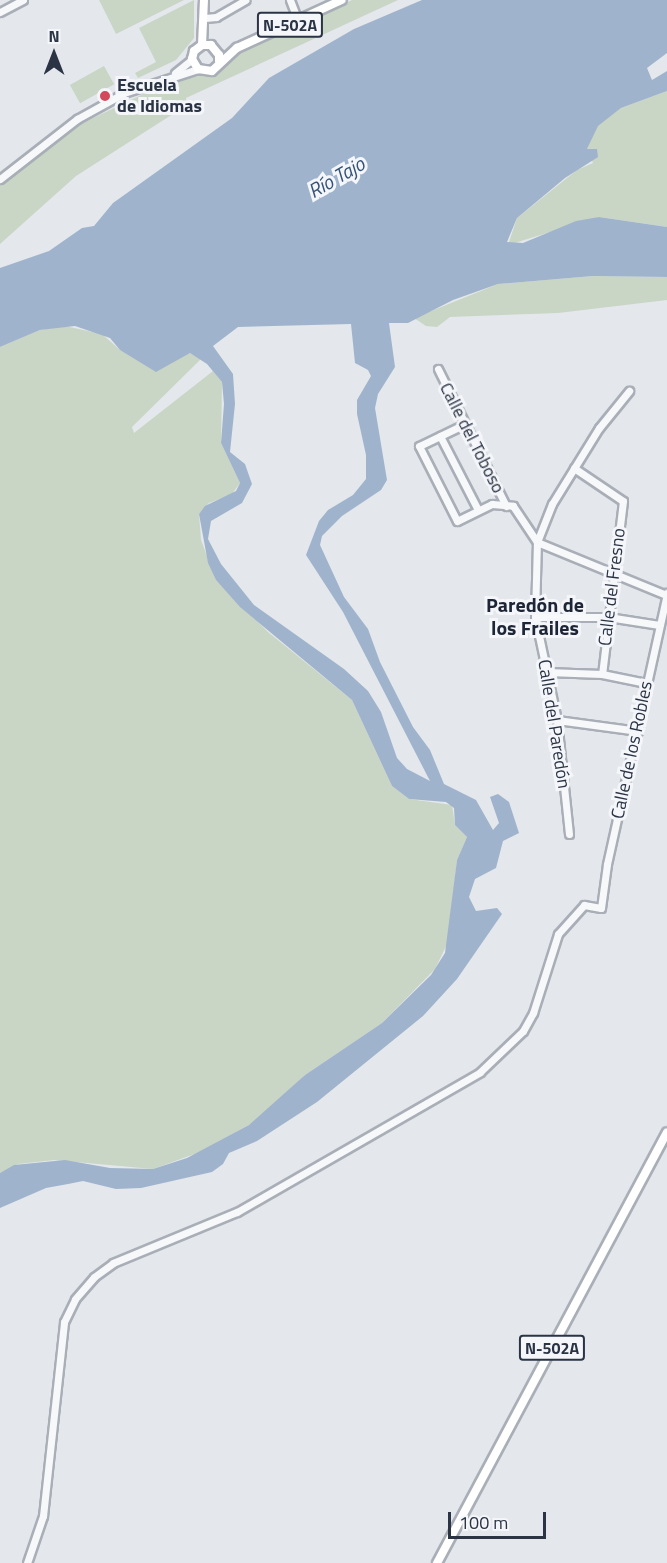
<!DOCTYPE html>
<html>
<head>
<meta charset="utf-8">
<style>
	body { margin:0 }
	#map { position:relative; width:667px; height:1563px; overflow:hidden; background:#e4e7ec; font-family:"Titillium Web",sans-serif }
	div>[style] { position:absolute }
	.green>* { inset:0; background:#c9d6c5; transform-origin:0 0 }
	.water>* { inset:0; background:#9fb4cc }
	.roads { filter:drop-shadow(2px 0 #a9aeb7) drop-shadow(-2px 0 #a9aeb7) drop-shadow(0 2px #a9aeb7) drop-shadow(0 -2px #a9aeb7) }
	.minor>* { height:7px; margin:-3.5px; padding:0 3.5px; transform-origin:3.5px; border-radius:3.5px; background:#f7f8fa }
	.major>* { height:8px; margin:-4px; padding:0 4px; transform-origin:4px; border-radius:4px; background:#fff }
	.dots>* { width:16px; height:16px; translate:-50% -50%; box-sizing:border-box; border:3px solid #f4f6f9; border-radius:50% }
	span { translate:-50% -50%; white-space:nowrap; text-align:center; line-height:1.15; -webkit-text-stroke:6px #f4f6f9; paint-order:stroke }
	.shield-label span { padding:2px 4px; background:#f4f6f9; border:2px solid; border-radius:4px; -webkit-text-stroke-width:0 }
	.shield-label { font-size:16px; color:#2b3445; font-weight:700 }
	.poi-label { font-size:18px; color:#2b3445; font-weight:700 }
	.left { translate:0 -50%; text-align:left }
	.street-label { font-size:18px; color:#2b3445 }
	.water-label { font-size:20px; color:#34527a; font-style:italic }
	.neighbourhood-label { font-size:20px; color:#1d2536; font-weight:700 }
	.north { position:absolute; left:24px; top:24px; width:60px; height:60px; -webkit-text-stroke:4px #f4f6f9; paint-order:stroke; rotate:0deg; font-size:16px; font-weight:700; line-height:24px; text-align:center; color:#2b3445 }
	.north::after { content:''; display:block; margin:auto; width:21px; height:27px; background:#2b3445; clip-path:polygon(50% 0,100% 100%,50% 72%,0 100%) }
	.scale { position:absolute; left:448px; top:1512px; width:98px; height:27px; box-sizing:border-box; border:3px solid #2b3445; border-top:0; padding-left:8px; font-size:18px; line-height:21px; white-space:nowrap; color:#2b3445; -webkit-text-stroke:4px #f4f6f9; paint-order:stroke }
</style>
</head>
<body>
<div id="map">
	<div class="green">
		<div style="clip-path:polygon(99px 0,184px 0,116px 34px)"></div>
		<div style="clip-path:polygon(194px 0,194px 38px,176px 60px,138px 78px,135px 73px,156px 62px,139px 28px)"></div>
		<div style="clip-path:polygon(352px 0,398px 0,186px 98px,187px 105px,76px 176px,0 244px,0 185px,83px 123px,166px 83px,213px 73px,232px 57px)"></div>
		<div style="left:104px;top:66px;width:21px;height:39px;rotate:61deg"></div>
		<div style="clip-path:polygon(667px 91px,667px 227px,599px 217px,508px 245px,517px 218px,577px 170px,593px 163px,587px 149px,597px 126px,621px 108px)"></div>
		<div style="clip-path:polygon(593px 276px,667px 277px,667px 300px,558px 313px,450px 317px,437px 327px,426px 326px,414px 318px,498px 284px)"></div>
		<div style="clip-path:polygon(65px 326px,102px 334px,120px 350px,143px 361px,190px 353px,201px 359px,132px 427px,134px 433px,213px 371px,222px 382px,221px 443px,240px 483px,232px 494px,209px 503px,199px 514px,201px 540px,216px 580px,268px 632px,352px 700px,392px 786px,409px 799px,452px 805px,455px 825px,467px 837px,457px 860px,448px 942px,435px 969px,382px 1023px,305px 1075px,258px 1120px,200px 1152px,153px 1169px,54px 1160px,18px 1164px,0 1173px,0 347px,40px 330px)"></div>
	</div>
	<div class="water">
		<div style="clip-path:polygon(evenodd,422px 0,667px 0,667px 53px,647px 68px,652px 80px,667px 71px,667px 91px,621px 108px,598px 126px,587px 149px,597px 149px,598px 157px,565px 178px,517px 218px,507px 242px,523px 243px,576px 221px,599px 217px,667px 227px,667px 277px,593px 276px,498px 284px,453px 300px,408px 323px,389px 323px,395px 367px,378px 394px,375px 408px,387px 480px,381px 490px,342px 516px,322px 536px,320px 545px,344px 597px,368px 629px,380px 662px,413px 727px,430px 750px,444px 784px,476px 800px,493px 830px,499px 823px,490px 797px,498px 794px,509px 802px,519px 833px,503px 841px,496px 868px,475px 879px,469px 897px,476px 911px,497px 908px,502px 914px,457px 979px,423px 1016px,317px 1102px,257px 1141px,229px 1153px,223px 1164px,212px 1172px,141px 1188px,116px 1189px,83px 1181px,68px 1184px,46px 1188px,0 1208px,0 1173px,14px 1165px,65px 1160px,110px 1168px,153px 1169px,187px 1158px,249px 1125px,305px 1075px,382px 1023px,431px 975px,445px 953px,457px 860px,467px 837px,455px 825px,454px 808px,446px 802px,409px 799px,392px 786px,352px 700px,240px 607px,216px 580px,208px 563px,199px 514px,205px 506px,236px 491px,240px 483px,221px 443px,224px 404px,222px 382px,207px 364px,190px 353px,156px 372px,120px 350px,110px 338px,75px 326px,40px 330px,0 347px,0 268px,49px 251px,82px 228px,94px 226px,113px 203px,232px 118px,269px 78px,354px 29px,422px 0,351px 324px,355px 363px,368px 370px,371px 376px,357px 400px,357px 414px,366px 455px,366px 479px,353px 495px,328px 510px,319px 521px,306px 555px,343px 612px,430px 781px,407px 769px,397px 758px,381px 712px,368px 691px,344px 669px,254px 605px,221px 564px,208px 539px,211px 521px,242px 503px,252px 484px,245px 464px,230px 452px,235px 404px,233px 374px,213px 346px,238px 327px,351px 324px)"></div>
	</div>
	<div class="roads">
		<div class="minor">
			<div style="left:290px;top:0;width:22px;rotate:69deg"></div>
			<div style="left:0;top:12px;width:26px;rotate:-28deg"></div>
			<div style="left:205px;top:18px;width:11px;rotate:-5deg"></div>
			<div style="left:216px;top:17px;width:34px;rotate:-30deg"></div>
			<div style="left:175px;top:73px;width:22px;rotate:-39deg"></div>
			<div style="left:0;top:179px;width:98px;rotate:-37.9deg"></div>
			<div style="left:77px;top:119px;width:54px;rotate:-29deg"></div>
			<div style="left:124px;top:93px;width:78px;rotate:-18deg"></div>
			<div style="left:438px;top:369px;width:153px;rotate:63.6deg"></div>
			<div style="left:465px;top:424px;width:51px;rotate:154.4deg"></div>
			<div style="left:419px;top:446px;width:84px;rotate:63.1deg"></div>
			<div style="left:457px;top:521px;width:39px;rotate:-26deg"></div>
			<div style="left:492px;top:504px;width:21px;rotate:5deg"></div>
			<div style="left:513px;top:506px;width:43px;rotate:56.3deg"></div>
			<div style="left:440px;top:436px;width:83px;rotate:62.8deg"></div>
			<div style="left:574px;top:468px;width:59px;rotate:34deg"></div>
			<div style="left:623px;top:501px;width:174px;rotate:96.9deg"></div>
			<div style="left:537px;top:542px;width:139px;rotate:22.3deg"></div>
			<div style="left:535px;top:617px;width:73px"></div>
			<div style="left:608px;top:617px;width:52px;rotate:8.9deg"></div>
			<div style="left:547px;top:672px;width:55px;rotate:2.1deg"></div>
			<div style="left:602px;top:674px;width:45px;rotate:11.6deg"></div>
			<div style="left:557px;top:720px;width:82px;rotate:7.7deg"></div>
			<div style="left:569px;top:834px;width:115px;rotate:-96deg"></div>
			<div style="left:557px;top:720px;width:105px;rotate:-102.1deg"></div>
			<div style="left:535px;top:617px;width:75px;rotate:-88.5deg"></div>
			<div style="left:537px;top:542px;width:41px;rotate:-68.5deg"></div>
			<div style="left:552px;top:504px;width:89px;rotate:-58.3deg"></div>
			<div style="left:599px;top:428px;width:48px;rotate:-51deg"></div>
			<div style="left:27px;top:1563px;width:50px;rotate:-71.2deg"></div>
			<div style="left:43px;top:1516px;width:195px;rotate:-83.8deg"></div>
			<div style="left:64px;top:1322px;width:25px;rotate:-64deg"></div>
			<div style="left:75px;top:1299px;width:29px;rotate:-49deg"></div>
			<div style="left:94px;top:1277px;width:24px;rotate:-36deg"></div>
			<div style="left:113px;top:1263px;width:134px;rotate:-22.4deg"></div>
			<div style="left:237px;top:1212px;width:280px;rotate:-29.9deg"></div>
			<div style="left:480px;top:1072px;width:59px;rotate:-43.6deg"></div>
			<div style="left:523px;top:1031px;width:21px;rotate:-61deg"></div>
			<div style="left:533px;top:1013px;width:83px;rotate:-72.4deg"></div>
			<div style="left:558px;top:934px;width:39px;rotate:-48deg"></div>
			<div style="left:584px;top:905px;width:17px;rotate:10deg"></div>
			<div style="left:601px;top:908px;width:44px;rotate:-82.2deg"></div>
			<div style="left:607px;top:864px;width:278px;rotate:-77.5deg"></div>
		</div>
		<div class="major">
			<div style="left:202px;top:45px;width:45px;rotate:-87.5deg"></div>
			<div style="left:219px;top:61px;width:6px;rotate:-90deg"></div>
			<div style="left:219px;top:55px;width:13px;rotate:-129deg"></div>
			<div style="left:211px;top:45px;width:9px;rotate:180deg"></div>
			<div style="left:202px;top:45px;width:10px;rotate:143deg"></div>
			<div style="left:194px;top:51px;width:8px;rotate:104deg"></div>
			<div style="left:192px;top:59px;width:12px;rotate:59deg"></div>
			<div style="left:198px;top:69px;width:14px;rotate:8deg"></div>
			<div style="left:212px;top:71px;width:34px;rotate:-43deg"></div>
			<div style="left:237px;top:48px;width:115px;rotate:-24.6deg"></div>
			<div style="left:437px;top:1563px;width:488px;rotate:-61.9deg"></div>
		</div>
	</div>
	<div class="dots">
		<div style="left:105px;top:96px;background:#d1495b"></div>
	</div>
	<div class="shield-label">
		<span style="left:290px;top:25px">N-502A</span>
		<span style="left:552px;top:1348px">N-502A</span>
	</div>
	<div class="poi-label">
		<span class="left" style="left:117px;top:96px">Escuela<br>de Idiomas</span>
	</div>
	<div class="street-label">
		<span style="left:472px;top:438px;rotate:63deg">Calle del Toboso</span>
		<span style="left:612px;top:587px;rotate:-83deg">Calle del Fresno</span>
		<span style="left:554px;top:724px;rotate:81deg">Calle del Paredón</span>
		<span style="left:632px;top:750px;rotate:-78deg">Calle de los Robles</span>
	</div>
	<div class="water-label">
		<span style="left:336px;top:177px;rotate:-30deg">Río Tajo</span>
	</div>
	<div class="neighbourhood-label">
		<span style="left:535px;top:616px">Paredón de<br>los Frailes</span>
	</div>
	<div class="north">N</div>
	<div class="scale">100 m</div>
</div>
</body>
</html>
